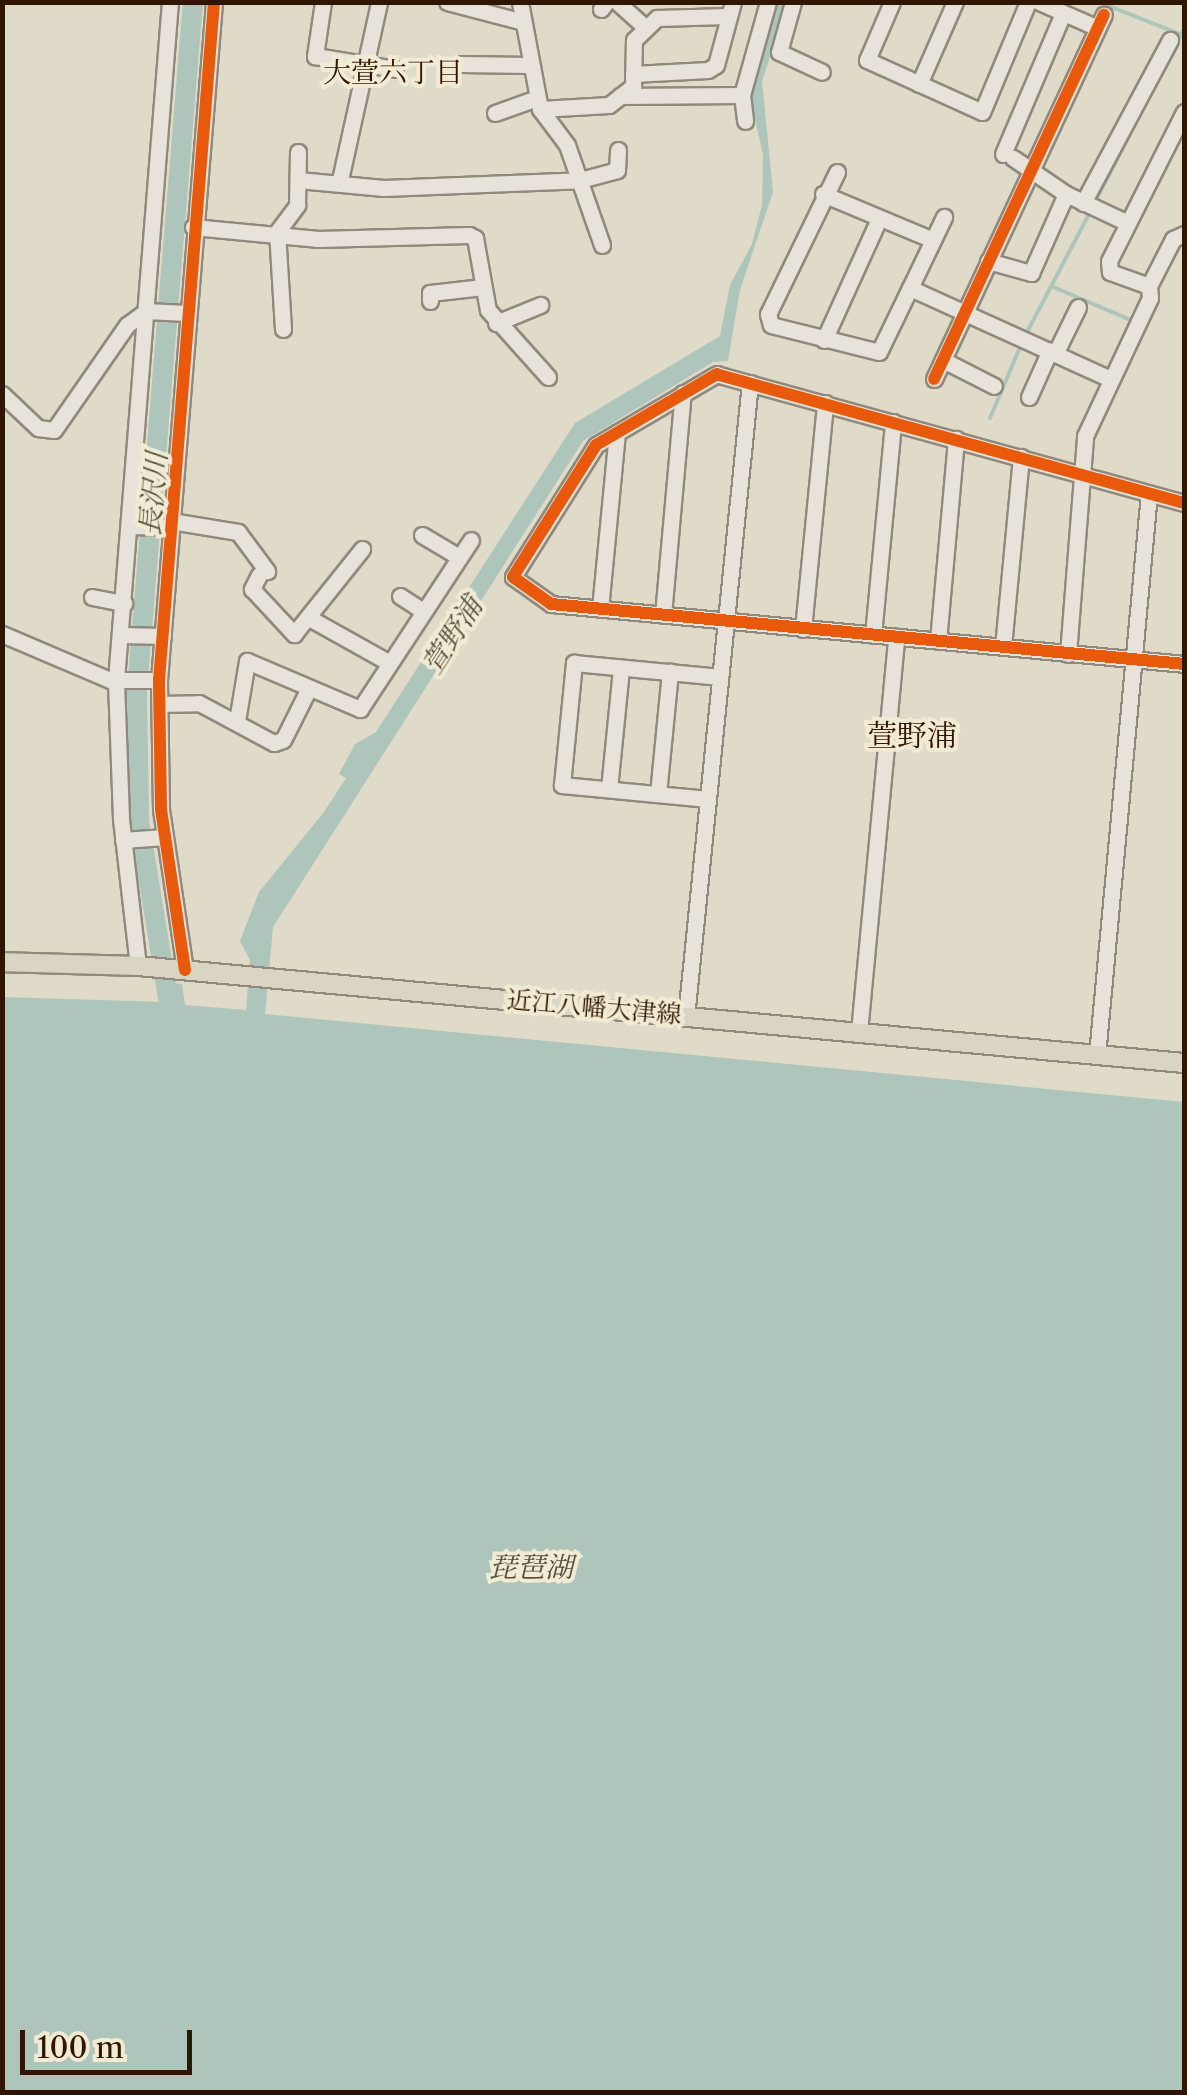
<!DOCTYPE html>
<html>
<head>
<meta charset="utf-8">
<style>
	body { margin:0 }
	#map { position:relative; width:1187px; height:2095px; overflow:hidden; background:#e0dac8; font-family:"Libre Caslon Text","Noto Serif JP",serif }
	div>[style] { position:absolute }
	.water>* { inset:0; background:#aec5bb }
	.stream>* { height:4px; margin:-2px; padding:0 2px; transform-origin:2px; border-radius:2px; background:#aec5bb }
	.river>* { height:20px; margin:-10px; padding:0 10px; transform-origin:10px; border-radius:10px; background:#aec5bb }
	.roads { filter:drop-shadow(2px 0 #90897c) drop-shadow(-2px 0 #90897c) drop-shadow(0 2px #90897c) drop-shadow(0 -2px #90897c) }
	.minor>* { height:15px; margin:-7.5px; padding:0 7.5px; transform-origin:7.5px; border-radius:7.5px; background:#e7e3da }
	.major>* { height:18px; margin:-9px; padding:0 9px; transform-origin:9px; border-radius:9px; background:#dad4c5 }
	.cycleway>* { height:12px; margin:-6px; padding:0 6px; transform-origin:6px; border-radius:6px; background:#e8590c }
	span { translate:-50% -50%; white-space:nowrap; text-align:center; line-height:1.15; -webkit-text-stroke:8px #f1ebd4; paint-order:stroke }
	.street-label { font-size:25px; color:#301600 }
	.neighbourhood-label { font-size:28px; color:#301600 }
	.water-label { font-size:28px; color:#54503f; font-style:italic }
	.quarter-label { font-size:30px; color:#301600 }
	.frame { position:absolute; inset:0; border:5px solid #301600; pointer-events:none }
	.scale { position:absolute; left:20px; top:2030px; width:172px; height:45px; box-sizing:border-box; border:5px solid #301600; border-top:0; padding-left:12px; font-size:30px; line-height:35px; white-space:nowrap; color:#301600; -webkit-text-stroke:8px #f1ebd4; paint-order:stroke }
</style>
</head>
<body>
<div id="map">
	<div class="water">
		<div style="clip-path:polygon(774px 3px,788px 3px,762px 81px,773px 192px,740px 290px,728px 361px,713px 362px,583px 441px,273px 927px,265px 1014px,1184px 1102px,1184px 2092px,3px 2092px,3px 997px,164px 1002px,160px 982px,182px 984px,185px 1005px,246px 1010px,250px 960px,240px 941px,259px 892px,324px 812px,346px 778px,339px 774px,355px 744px,376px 732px,575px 423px,720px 336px,730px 285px,752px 244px,762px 205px,763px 155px,749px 92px)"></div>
	</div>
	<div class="stream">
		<div style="left:1099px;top:2px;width:89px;rotate:21.7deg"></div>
		<div style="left:1096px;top:200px;width:192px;rotate:-62.8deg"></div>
		<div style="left:1051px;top:286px;width:89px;rotate:23.1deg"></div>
		<div style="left:1025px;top:336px;width:136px;rotate:-62.3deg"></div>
		<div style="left:990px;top:418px;width:79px;rotate:-67deg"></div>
	</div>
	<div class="river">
		<div style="left:170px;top:1010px;width:193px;rotate:-99.3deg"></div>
		<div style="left:139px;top:820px;width:130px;rotate:-90.9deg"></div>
		<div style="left:137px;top:690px;width:690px;rotate:-85.35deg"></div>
	</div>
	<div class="roads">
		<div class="minor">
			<div style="left:323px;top:2px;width:55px;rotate:98.4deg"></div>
			<div style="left:315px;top:56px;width:81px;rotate:9.2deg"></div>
			<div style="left:447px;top:2px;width:75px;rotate:14.6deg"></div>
			<div style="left:520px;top:2px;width:109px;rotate:79.4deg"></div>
			<div style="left:540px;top:109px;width:45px;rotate:53.1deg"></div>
			<div style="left:567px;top:145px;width:106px;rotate:70.7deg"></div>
			<div style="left:617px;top:2px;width:38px;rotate:42deg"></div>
			<div style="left:793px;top:2px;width:52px;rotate:105.6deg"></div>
			<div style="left:779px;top:52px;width:47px;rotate:24.9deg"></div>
			<div style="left:892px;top:2px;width:63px;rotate:113.3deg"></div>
			<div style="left:867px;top:60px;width:126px;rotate:24.3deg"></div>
			<div style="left:982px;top:112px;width:119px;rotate:-67.3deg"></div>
			<div style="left:1039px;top:2px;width:64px;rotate:23.8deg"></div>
			<div style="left:601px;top:9px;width:9px;rotate:-54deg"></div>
			<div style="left:461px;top:64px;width:67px;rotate:0.9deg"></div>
			<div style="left:633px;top:74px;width:75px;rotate:-3.1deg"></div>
			<div style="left:708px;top:70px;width:9px;rotate:-32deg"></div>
			<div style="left:716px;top:65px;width:65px;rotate:-74.9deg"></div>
			<div style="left:919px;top:84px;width:90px;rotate:-66.3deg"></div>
			<div style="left:742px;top:95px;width:26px;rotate:83deg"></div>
			<div style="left:620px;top:96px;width:122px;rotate:-0.5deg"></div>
			<div style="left:742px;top:95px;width:97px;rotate:-74.4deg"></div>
			<div style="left:540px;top:109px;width:69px;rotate:-3.3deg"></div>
			<div style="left:609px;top:105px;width:31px;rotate:-38deg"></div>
			<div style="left:633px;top:86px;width:46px;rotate:-88.8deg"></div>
			<div style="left:634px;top:40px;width:32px;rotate:-44deg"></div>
			<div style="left:657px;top:18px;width:71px;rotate:-1.6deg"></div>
			<div style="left:1184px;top:112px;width:167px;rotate:116.7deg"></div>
			<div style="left:1109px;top:261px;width:11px;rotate:85deg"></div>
			<div style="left:1110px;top:272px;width:41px;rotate:19.7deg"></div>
			<div style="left:1149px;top:286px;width:53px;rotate:-62.9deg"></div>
			<div style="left:1173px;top:239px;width:12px;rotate:-24deg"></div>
			<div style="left:495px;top:113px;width:45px;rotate:-19.7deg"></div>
			<div style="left:1003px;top:154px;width:153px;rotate:-66.9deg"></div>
			<div style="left:1013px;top:158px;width:64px;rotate:34.2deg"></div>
			<div style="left:1066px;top:194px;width:68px;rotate:25.1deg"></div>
			<div style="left:837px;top:172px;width:158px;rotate:115.9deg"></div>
			<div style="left:768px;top:314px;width:11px;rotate:75deg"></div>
			<div style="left:771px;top:325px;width:111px;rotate:14deg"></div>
			<div style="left:879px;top:352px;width:71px;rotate:-64.2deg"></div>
			<div style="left:910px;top:288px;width:221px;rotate:24.4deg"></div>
			<div style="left:298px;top:180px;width:86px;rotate:5.3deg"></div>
			<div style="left:384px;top:188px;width:196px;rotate:-2.3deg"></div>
			<div style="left:580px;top:180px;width:38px;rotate:-15deg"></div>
			<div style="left:617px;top:170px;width:20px;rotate:-87deg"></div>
			<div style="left:340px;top:180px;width:182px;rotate:-77.6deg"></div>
			<div style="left:823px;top:194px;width:119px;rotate:22.7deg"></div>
			<div style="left:1083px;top:203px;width:185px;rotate:-61.9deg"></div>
			<div style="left:193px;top:227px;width:126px;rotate:5.5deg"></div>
			<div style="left:318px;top:239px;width:151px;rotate:-1.5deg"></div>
			<div style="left:469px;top:235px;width:7px;rotate:27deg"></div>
			<div style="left:475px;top:238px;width:73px;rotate:79.8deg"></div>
			<div style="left:488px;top:310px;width:90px;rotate:48.2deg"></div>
			<div style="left:988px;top:261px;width:45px;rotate:15.6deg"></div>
			<div style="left:1031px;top:273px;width:86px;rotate:-66.1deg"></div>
			<div style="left:910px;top:288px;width:79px;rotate:-64.4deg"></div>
			<div style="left:430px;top:301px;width:8px;rotate:-90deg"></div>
			<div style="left:430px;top:293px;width:53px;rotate:-6.5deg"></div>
			<div style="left:496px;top:323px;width:48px;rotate:-22.2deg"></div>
			<div style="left:283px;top:329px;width:97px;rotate:-93.5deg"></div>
			<div style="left:277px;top:232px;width:34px;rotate:-53deg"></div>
			<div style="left:297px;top:205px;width:53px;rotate:-88.9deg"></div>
			<div style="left:824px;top:340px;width:133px;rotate:-65.6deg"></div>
			<div style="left:1056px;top:352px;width:50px;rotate:-63.9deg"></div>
			<div style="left:943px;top:360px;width:57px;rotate:27deg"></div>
			<div style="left:934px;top:379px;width:402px;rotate:-65deg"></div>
			<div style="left:2px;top:394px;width:50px;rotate:43.4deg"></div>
			<div style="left:38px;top:428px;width:16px;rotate:7deg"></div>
			<div style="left:54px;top:430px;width:128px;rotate:-55.2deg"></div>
			<div style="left:127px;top:325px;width:24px;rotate:-36deg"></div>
			<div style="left:146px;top:311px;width:40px;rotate:2.9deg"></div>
			<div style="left:1029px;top:397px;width:51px;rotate:-65.9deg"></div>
			<div style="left:1184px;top:503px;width:484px;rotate:-164.6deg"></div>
			<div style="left:717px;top:374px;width:140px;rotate:149.6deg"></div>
			<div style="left:596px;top:445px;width:156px;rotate:122.2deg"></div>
			<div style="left:513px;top:577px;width:47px;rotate:35.4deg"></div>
			<div style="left:551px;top:604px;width:636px;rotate:5.41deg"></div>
			<div style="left:171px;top:521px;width:68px;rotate:9.3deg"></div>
			<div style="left:238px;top:532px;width:49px;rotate:53.4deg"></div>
			<div style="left:129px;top:526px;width:42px;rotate:1.4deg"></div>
			<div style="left:422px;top:535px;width:43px;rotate:30.7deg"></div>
			<div style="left:259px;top:575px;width:16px;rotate:117deg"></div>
			<div style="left:252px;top:589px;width:62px;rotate:47deg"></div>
			<div style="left:294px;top:634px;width:109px;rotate:-51.3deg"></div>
			<div style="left:400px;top:596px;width:27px;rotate:33deg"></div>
			<div style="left:92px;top:597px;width:33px;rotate:11deg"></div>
			<div style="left:600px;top:609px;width:177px;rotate:-84.5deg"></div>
			<div style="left:663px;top:615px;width:223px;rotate:-84.9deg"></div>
			<div style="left:311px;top:619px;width:88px;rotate:29.2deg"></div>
			<div style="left:803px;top:629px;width:227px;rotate:-84.4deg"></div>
			<div style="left:2px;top:634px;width:117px;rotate:23.1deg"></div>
			<div style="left:110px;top:680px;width:49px"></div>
			<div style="left:122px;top:635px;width:41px;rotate:1.4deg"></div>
			<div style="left:873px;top:635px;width:214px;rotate:-84.6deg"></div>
			<div style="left:938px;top:641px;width:203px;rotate:-84.9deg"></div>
			<div style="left:1003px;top:647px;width:191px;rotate:-84.6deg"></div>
			<div style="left:1068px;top:654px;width:219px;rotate:-85.5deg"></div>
			<div style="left:1085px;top:436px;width:153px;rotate:-64.8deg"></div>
			<div style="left:1150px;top:298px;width:12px;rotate:-95deg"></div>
			<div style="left:160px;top:704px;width:39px;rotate:-1deg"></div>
			<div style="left:199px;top:703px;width:85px;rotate:28.1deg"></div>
			<div style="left:274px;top:743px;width:9px;rotate:-18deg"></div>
			<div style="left:283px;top:740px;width:58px;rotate:-63.4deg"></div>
			<div style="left:237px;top:721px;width:61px;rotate:-80.5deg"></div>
			<div style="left:247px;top:661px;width:123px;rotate:23deg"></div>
			<div style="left:360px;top:709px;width:202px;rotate:-56.7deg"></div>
			<div style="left:609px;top:789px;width:122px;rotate:-84.3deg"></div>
			<div style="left:658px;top:794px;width:123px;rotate:-84.4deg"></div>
			<div style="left:708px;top:799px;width:147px;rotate:-174.5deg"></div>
			<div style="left:562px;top:785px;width:123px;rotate:-84.4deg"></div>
			<div style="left:574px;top:663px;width:147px;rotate:5.5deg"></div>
			<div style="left:123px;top:840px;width:42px;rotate:-4.1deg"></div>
			<div style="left:138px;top:966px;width:149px;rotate:-96.6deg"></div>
			<div style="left:121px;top:818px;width:138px;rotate:-92.1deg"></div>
			<div style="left:116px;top:680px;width:680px;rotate:-85.45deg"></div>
			<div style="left:185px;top:970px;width:163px;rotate:-98.5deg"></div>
			<div style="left:161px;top:809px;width:129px;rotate:-90.9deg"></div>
			<div style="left:159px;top:680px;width:680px;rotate:-85.36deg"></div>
			<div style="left:686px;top:1017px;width:637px;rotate:-84.24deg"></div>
			<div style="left:859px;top:1032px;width:397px;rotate:-84.6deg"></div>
			<div style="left:1097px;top:1055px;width:564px;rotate:-84.71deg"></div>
		</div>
		<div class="major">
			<div style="left:2px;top:962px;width:136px;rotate:1.7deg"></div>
			<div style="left:138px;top:966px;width:1050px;rotate:5.3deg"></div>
		</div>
	</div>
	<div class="cycleway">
		<div style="left:934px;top:379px;width:402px;rotate:-65deg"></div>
		<div style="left:1184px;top:503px;width:484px;rotate:-164.6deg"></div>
		<div style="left:717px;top:374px;width:140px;rotate:149.6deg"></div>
		<div style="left:596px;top:445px;width:156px;rotate:122.2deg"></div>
		<div style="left:513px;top:577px;width:47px;rotate:35.4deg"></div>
		<div style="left:551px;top:604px;width:636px;rotate:5.41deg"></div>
		<div style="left:185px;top:970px;width:163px;rotate:-98.5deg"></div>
		<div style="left:161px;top:809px;width:129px;rotate:-90.9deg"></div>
		<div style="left:159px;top:680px;width:680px;rotate:-85.36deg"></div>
	</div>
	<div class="street-label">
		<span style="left:594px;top:1008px;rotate:5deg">近江八幡大津線</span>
	</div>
	<div class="neighbourhood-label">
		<span style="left:393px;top:72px">大萱六丁目</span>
	</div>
	<div class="water-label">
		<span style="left:153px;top:494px;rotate:-85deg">長沢川</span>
		<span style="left:452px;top:635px;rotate:-57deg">萱野浦</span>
		<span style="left:531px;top:1567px">琵琶湖</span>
	</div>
	<div class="quarter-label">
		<span style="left:912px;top:736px">萱野浦</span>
	</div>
	<div class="frame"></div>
	<div class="scale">100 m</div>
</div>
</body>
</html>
